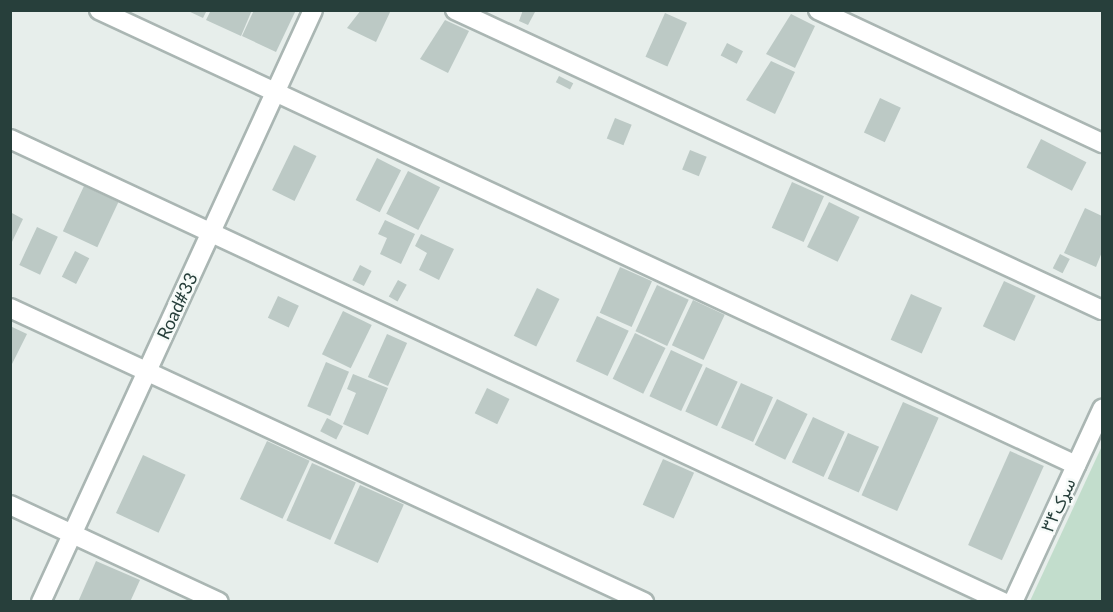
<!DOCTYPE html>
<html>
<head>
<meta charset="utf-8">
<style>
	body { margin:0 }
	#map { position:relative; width:1113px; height:612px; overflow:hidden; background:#e7eeeb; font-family:Lato,"Noto Sans Arabic",sans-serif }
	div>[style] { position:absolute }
	.green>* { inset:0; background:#c2ddcc }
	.building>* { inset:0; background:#bcc9c5; transform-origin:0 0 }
	.roads { filter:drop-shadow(2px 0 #aab6b3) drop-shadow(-2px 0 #aab6b3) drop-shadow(0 2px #aab6b3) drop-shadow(0 -2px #aab6b3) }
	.minor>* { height:18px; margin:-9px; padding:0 9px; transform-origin:9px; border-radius:9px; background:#fff }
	span { translate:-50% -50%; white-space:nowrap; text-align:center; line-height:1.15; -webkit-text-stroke:5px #f7fbf9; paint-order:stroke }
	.street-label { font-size:18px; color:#273f3b }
	.frame { position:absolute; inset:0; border:12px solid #273f3b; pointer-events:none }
</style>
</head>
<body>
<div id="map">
	<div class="green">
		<div style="clip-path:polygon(1102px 446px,1102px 601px,1030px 601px)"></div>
	</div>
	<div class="building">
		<div style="clip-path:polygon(186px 10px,207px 10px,203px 18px)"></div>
		<div style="clip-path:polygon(211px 10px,252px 10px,241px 36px,206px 20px)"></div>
		<div style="clip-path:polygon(254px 10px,296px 10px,276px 52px,242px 36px)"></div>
		<div style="clip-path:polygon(361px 10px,391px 10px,376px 42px,347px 28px)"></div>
		<div style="clip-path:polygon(523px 10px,535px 12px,528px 25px,519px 21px)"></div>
		<div style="left:665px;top:13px;width:24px;height:48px;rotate:24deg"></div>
		<div style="clip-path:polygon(791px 14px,815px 26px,795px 68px,766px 54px)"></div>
		<div style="clip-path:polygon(445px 20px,469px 31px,448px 73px,420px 59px)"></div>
		<div style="left:727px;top:43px;width:18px;height:14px;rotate:27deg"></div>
		<div style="clip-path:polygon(771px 61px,795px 72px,775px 114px,746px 100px)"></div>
		<div style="left:559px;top:76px;width:16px;height:7px;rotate:27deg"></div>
		<div style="left:880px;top:98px;width:23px;height:38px;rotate:25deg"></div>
		<div style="left:615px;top:118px;width:18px;height:22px;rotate:22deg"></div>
		<div style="left:1041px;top:139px;width:51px;height:32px;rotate:27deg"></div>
		<div style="left:294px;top:145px;width:25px;height:50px;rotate:26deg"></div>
		<div style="left:690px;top:150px;width:18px;height:21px;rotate:22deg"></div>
		<div style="left:377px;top:158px;width:27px;height:47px;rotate:27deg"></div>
		<div style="left:408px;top:171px;width:36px;height:48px;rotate:27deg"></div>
		<div style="left:792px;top:182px;width:35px;height:50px;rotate:24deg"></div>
		<div style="left:84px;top:186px;width:38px;height:50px;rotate:25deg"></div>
		<div style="left:829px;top:202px;width:34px;height:50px;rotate:26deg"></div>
		<div style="clip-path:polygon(1085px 208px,1102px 216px,1102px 252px,1096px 267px,1064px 253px)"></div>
		<div style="clip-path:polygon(10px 212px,23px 219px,10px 246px)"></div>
		<div style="clip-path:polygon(385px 220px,415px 234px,401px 264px,380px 254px,387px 238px,378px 234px)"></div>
		<div style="left:37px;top:227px;width:23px;height:42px;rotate:25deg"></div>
		<div style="clip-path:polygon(421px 234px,454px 249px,439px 280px,419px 270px,427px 253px,415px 246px)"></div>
		<div style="left:75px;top:251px;width:16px;height:29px;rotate:27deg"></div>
		<div style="left:1060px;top:254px;width:11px;height:16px;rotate:27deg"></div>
		<div style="left:360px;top:265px;width:13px;height:17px;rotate:27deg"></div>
		<div style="left:620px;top:267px;width:35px;height:50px;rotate:24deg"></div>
		<div style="left:398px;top:280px;width:10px;height:19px;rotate:29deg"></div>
		<div style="left:1004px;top:281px;width:35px;height:50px;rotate:25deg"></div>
		<div style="left:657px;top:285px;width:35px;height:51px;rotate:25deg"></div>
		<div style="left:537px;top:288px;width:25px;height:53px;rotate:26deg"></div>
		<div style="left:911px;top:294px;width:34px;height:50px;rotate:24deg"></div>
		<div style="left:278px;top:296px;width:23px;height:24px;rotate:25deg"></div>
		<div style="left:693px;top:300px;width:35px;height:50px;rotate:25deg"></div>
		<div style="left:343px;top:311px;width:32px;height:48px;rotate:26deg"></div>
		<div style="left:597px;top:316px;width:35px;height:50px;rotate:25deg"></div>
		<div style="clip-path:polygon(10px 326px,27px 334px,10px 368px)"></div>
		<div style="left:635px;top:333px;width:34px;height:51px;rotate:26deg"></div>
		<div style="left:387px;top:334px;width:22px;height:47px;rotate:24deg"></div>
		<div style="left:671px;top:350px;width:35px;height:51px;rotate:25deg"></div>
		<div style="left:326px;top:362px;width:25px;height:48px;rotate:23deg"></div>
		<div style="left:706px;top:367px;width:35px;height:49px;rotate:25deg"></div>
		<div style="clip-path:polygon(353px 374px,388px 388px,368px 435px,343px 424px,356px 393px,347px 389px)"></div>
		<div style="left:741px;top:383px;width:35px;height:49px;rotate:24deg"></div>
		<div style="left:487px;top:388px;width:25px;height:28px;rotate:26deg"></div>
		<div style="left:777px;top:399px;width:34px;height:51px;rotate:26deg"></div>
		<div style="left:903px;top:402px;width:39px;height:102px;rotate:24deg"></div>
		<div style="left:813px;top:417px;width:35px;height:50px;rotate:25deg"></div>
		<div style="left:327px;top:418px;width:18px;height:15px;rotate:27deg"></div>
		<div style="left:848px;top:433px;width:34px;height:50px;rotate:24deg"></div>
		<div style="left:267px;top:441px;width:47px;height:64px;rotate:25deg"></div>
		<div style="left:1010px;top:451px;width:37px;height:103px;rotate:24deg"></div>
		<div style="left:143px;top:455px;width:47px;height:64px;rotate:25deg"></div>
		<div style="left:663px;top:459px;width:34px;height:50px;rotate:24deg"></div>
		<div style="left:312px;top:463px;width:48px;height:63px;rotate:24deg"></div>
		<div style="left:360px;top:485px;width:48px;height:64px;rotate:24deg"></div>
		<div style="clip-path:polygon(96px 561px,140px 580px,130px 602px,78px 602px)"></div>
	</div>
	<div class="roads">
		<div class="minor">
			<div style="left:99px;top:10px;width:1078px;rotate:24.97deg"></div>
			<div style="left:455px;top:10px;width:713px;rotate:24.88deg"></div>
			<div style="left:818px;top:10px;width:314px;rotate:25.1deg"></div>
			<div style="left:10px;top:139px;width:1096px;rotate:25deg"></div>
			<div style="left:10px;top:308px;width:699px;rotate:24.88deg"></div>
			<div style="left:10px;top:505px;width:230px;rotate:24.9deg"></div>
			<div style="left:41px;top:602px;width:651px;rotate:-65.32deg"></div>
			<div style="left:1013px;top:602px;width:213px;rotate:-65.2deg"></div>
		</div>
	</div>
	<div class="street-label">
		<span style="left:177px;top:306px;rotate:-65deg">Road#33</span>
		<span style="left:1058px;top:505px;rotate:-65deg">۳۴سړک</span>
	</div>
	<div class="frame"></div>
</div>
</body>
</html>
